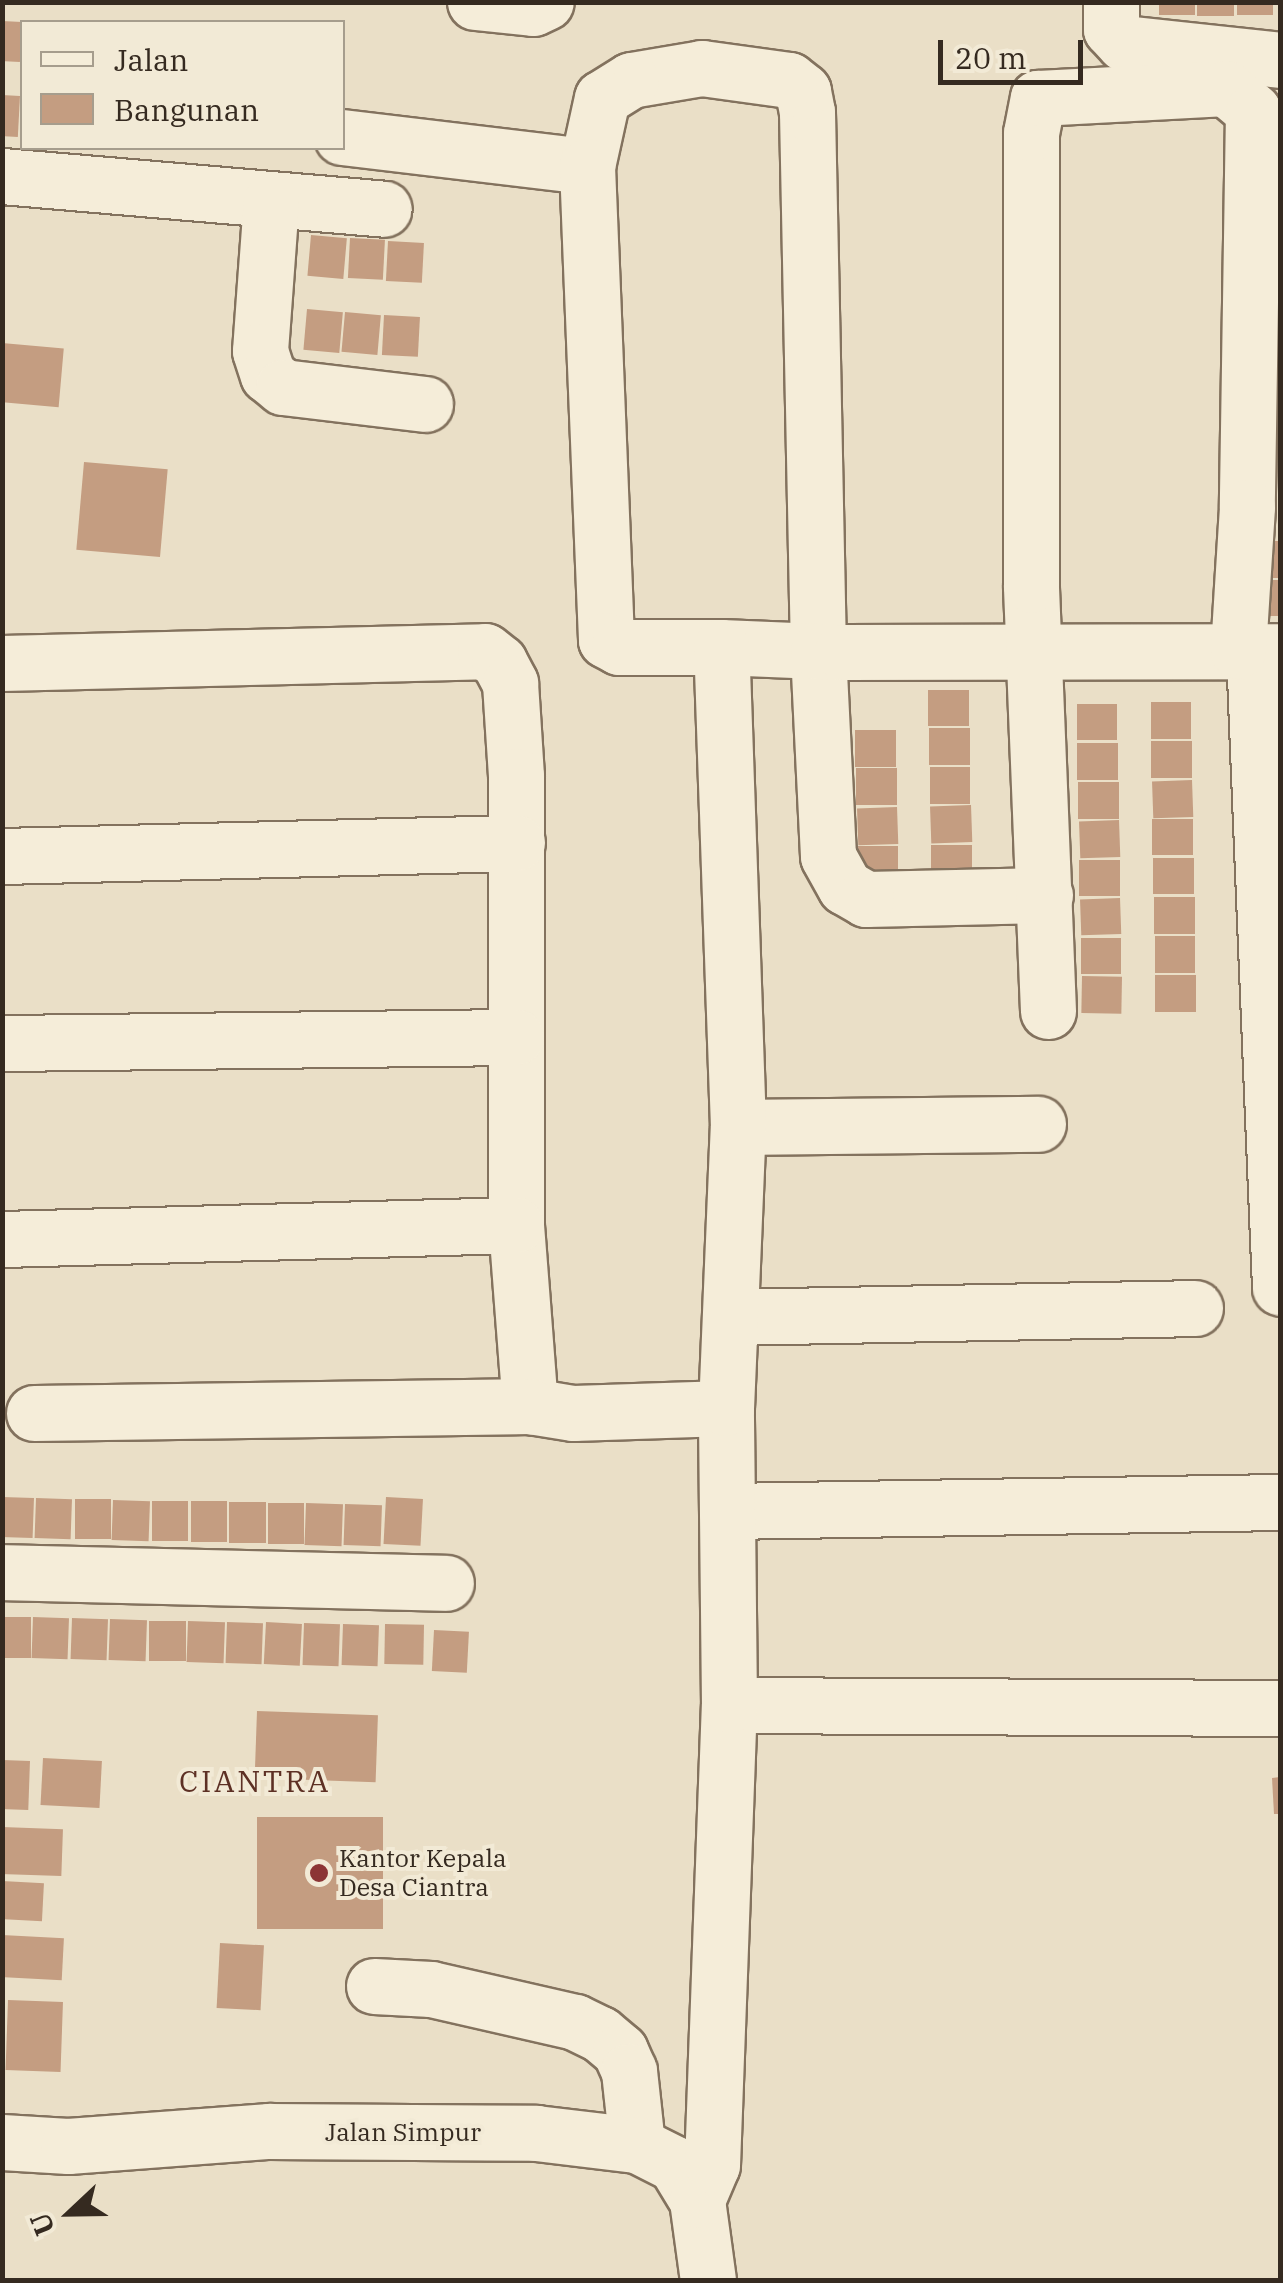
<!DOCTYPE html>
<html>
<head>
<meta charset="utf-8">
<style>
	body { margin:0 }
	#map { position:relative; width:1283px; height:2283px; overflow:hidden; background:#eadfc7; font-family:"IBM Plex Serif",serif }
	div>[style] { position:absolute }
	.building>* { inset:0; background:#c49d81; transform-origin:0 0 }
	.roads { filter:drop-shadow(2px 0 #83725e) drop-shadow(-2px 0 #83725e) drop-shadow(0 2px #83725e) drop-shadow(0 -2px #83725e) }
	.minor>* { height:55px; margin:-27.5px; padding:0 27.5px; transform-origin:27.5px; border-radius:27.5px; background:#f5edd9 }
	.dots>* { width:28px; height:28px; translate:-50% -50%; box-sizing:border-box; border:5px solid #f2ead6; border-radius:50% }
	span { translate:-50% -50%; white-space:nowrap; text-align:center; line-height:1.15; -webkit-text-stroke:8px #f2ead6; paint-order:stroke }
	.poi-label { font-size:25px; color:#352a20 }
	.left { translate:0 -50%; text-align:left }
	.street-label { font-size:25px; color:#352a20 }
	.quarter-label { font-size:30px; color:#5d3024; letter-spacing:2.5px }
	.frame { position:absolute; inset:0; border:5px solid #352a20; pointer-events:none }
	.legend { position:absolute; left:20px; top:20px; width:325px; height:130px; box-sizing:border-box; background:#f2ead6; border:2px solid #a69d8d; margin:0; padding:12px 18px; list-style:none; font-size:30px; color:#352a20 }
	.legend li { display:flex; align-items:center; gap:20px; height:50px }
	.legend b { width:50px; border:2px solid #a69d8d }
	.north { position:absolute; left:20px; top:2163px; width:100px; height:100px; -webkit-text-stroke:8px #f2ead6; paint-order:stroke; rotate:248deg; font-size:28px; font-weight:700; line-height:40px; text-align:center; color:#352a20 }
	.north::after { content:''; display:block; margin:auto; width:35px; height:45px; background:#352a20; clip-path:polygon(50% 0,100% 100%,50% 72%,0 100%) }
	.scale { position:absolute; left:938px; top:40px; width:145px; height:45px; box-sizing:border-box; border:5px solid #352a20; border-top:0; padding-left:12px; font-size:30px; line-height:35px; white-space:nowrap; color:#352a20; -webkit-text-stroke:8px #f2ead6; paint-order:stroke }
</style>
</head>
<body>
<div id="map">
	<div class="building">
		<div style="left:1159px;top:2px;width:36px;height:13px"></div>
		<div style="left:1197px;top:2px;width:37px;height:14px"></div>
		<div style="left:1237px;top:2px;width:36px;height:13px"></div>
		<div style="left:2px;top:21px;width:20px;height:40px;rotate:3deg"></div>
		<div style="left:2px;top:95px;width:18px;height:41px;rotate:3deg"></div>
		<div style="left:311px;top:235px;width:36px;height:41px;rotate:5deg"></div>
		<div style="left:350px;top:238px;width:35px;height:40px;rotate:3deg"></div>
		<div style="left:388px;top:241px;width:36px;height:40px;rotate:3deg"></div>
		<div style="left:307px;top:309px;width:36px;height:41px;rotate:5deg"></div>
		<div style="left:345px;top:312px;width:36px;height:40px;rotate:5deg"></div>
		<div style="left:384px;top:315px;width:36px;height:40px;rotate:3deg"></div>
		<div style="left:2px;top:343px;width:62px;height:59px;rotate:5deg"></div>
		<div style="left:84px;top:462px;width:84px;height:88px;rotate:5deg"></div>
		<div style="left:1260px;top:541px;width:20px;height:37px"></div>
		<div style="left:1261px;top:580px;width:19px;height:36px"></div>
		<div style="left:928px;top:690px;width:41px;height:36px"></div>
		<div style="left:1151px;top:702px;width:40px;height:37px"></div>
		<div style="left:1077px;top:704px;width:40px;height:36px"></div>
		<div style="left:929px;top:728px;width:41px;height:37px"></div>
		<div style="left:855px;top:730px;width:41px;height:37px"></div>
		<div style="left:1192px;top:741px;width:37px;height:41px;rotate:90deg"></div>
		<div style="left:1077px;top:743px;width:41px;height:37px"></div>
		<div style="left:930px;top:767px;width:40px;height:37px"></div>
		<div style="left:856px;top:768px;width:41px;height:37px"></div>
		<div style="left:1192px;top:780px;width:37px;height:40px;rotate:88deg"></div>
		<div style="left:1078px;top:782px;width:41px;height:37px"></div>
		<div style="left:971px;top:805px;width:37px;height:41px;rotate:88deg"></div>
		<div style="left:897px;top:807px;width:37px;height:40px;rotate:88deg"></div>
		<div style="left:1193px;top:819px;width:36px;height:41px;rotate:90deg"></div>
		<div style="left:1119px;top:820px;width:37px;height:40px;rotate:88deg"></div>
		<div style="left:931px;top:845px;width:41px;height:37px"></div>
		<div style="left:898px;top:846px;width:36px;height:41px;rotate:90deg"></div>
		<div style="left:1194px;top:858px;width:36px;height:41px;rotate:90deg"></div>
		<div style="left:1079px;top:860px;width:41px;height:36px"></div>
		<div style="left:1154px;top:897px;width:41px;height:37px"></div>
		<div style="left:1120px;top:898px;width:36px;height:40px;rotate:88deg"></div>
		<div style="left:1155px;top:936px;width:40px;height:37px"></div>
		<div style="left:1081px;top:938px;width:40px;height:36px"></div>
		<div style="left:1155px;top:975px;width:41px;height:37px"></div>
		<div style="left:1082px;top:976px;width:40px;height:37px;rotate:1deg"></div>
		<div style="left:2px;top:1497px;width:32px;height:40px;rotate:2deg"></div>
		<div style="left:386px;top:1497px;width:37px;height:47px;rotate:3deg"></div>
		<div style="left:36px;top:1498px;width:36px;height:40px;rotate:2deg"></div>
		<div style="left:75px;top:1499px;width:36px;height:40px"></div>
		<div style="left:113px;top:1500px;width:37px;height:40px;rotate:2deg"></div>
		<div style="left:152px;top:1501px;width:36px;height:40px"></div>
		<div style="left:191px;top:1501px;width:36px;height:41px"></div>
		<div style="left:229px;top:1502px;width:37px;height:41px"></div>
		<div style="left:268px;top:1503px;width:36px;height:41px"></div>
		<div style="left:306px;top:1503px;width:37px;height:42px;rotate:2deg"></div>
		<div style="left:345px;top:1504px;width:37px;height:41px;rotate:2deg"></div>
		<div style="left:2px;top:1617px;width:29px;height:41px"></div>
		<div style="left:33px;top:1617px;width:36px;height:41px;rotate:2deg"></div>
		<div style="left:72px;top:1618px;width:36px;height:41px;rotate:2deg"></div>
		<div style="left:110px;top:1619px;width:37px;height:41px;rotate:2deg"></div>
		<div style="left:149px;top:1621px;width:37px;height:40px"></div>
		<div style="left:188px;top:1621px;width:37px;height:41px;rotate:2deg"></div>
		<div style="left:227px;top:1622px;width:36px;height:41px;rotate:2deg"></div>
		<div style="left:266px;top:1622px;width:36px;height:42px;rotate:3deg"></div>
		<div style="left:304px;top:1623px;width:36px;height:42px;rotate:2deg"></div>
		<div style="left:343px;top:1624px;width:36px;height:41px;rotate:2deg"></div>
		<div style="left:385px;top:1624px;width:39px;height:40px;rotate:1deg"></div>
		<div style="left:434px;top:1630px;width:35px;height:41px;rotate:3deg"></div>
		<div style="left:257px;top:1711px;width:121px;height:67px;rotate:2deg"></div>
		<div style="left:43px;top:1758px;width:59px;height:47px;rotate:3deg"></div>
		<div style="left:2px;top:1760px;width:28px;height:49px;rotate:2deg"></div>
		<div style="clip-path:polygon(1280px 1777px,1280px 1814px,1274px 1814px,1272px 1778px)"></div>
		<div style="left:257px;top:1817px;width:126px;height:112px"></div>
		<div style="left:2px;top:1827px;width:61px;height:47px;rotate:2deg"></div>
		<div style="left:2px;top:1881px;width:42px;height:38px;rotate:3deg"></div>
		<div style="left:2px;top:1935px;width:62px;height:42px;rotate:3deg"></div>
		<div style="left:220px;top:1943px;width:44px;height:65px;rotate:3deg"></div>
		<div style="left:8px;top:2000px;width:55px;height:70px;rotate:2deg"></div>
	</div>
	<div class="roads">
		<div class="minor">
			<div style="left:475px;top:2px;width:58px;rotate:5.9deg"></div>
			<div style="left:533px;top:8px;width:14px;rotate:-25deg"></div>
			<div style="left:1111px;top:2px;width:27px;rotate:90deg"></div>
			<div style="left:1111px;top:29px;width:19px;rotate:47deg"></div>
			<div style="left:1124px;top:43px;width:157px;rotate:6.2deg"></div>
			<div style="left:342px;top:137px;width:247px;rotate:6.8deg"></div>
			<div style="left:2px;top:176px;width:383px;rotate:4.9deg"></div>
			<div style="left:271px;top:201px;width:150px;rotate:94.2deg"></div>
			<div style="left:260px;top:351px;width:25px;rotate:72deg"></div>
			<div style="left:268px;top:375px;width:19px;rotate:39deg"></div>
			<div style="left:283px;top:387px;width:143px;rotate:6.8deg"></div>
			<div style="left:1254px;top:651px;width:637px;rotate:87.66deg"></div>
			<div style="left:2px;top:663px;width:483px;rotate:-1.4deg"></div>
			<div style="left:485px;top:651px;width:18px;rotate:38deg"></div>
			<div style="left:499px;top:662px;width:24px;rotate:62deg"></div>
			<div style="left:510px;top:683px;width:93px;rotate:86.3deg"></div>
			<div style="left:516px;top:776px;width:449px;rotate:90deg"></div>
			<div style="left:516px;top:1225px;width:182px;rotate:85.6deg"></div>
			<div style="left:530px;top:1406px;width:44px;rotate:9.2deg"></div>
			<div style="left:573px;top:1413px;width:153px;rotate:-1.9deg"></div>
			<div style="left:2px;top:856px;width:515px;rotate:-1.45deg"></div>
			<div style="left:1045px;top:895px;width:179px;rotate:178.7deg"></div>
			<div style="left:866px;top:899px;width:24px;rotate:-150deg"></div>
			<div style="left:845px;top:887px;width:35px;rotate:-119deg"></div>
			<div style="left:828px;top:856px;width:205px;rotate:-92.8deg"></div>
			<div style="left:818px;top:651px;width:539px;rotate:-91.17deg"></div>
			<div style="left:807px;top:112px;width:21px;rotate:-101deg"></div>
			<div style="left:803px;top:91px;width:18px;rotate:-142deg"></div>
			<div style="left:789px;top:80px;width:88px;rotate:-172.1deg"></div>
			<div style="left:702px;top:68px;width:72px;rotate:170.4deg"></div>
			<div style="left:631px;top:80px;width:34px;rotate:148deg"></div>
			<div style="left:602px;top:98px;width:70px;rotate:102.4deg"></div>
			<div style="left:587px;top:166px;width:474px;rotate:87.7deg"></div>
			<div style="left:606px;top:640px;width:15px;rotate:28deg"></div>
			<div style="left:619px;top:647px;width:102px"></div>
			<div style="left:721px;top:647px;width:97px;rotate:2.4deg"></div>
			<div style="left:818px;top:651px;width:24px;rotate:2deg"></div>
			<div style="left:842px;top:652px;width:438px;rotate:-0.1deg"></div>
			<div style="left:1048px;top:1011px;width:426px;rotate:-92.3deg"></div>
			<div style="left:1031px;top:585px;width:452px;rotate:-90deg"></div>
			<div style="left:1031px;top:133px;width:36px;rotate:-79deg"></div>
			<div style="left:1038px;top:98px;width:188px;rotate:-3deg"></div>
			<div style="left:1226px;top:88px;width:35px;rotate:40deg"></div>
			<div style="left:1253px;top:111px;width:396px;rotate:90.9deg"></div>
			<div style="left:1247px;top:507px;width:144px;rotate:93.6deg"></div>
			<div style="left:2px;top:1043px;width:514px;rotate:-0.67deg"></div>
			<div style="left:738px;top:1127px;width:300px;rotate:-0.6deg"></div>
			<div style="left:2px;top:1239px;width:514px;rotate:-1.56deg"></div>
			<div style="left:731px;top:1317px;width:464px;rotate:-1.1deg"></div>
			<div style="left:34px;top:1413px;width:496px;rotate:-0.8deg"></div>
			<div style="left:727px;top:1511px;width:553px;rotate:-0.93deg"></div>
			<div style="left:2px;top:1572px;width:444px;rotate:1.4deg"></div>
			<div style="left:729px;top:1705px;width:551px;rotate:0.31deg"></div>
			<div style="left:374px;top:1986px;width:57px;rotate:3deg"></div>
			<div style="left:431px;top:1989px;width:148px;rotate:12.9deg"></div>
			<div style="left:575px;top:2022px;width:28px;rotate:26deg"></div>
			<div style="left:600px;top:2034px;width:26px;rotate:40deg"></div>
			<div style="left:620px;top:2051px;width:22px;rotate:66deg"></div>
			<div style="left:629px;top:2071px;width:74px;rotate:83.8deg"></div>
			<div style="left:2px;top:2142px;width:66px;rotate:3.5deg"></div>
			<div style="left:68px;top:2146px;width:202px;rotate:-4.3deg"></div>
			<div style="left:269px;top:2131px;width:267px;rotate:0.4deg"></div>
			<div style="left:536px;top:2133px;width:102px;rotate:6.8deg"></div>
			<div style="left:637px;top:2145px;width:42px;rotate:26.6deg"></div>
			<div style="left:675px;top:2164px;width:42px;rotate:58.6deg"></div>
			<div style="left:697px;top:2200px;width:81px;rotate:82.2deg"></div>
			<div style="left:697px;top:2200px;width:38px;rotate:-67deg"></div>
			<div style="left:712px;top:2165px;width:460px;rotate:-87.9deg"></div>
			<div style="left:729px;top:1705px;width:297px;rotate:-90.6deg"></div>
			<div style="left:726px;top:1408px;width:281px;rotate:-87.6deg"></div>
			<div style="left:738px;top:1127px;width:480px;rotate:-92deg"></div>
		</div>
	</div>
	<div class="dots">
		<div style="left:319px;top:1873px;background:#8c3535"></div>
	</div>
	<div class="poi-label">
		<span class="left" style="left:339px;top:1873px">Kantor Kepala<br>Desa Ciantra</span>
	</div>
	<div class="street-label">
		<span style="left:403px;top:2132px">Jalan Simpur</span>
	</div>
	<div class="quarter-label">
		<span style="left:255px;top:1781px">CIANTRA</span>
	</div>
	<div class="frame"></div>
	<ul class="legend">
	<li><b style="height:12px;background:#f5edd9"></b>Jalan</li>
	<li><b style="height:28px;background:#c49d81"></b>Bangunan</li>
	</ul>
	<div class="north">U</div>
	<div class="scale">20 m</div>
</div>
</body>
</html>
